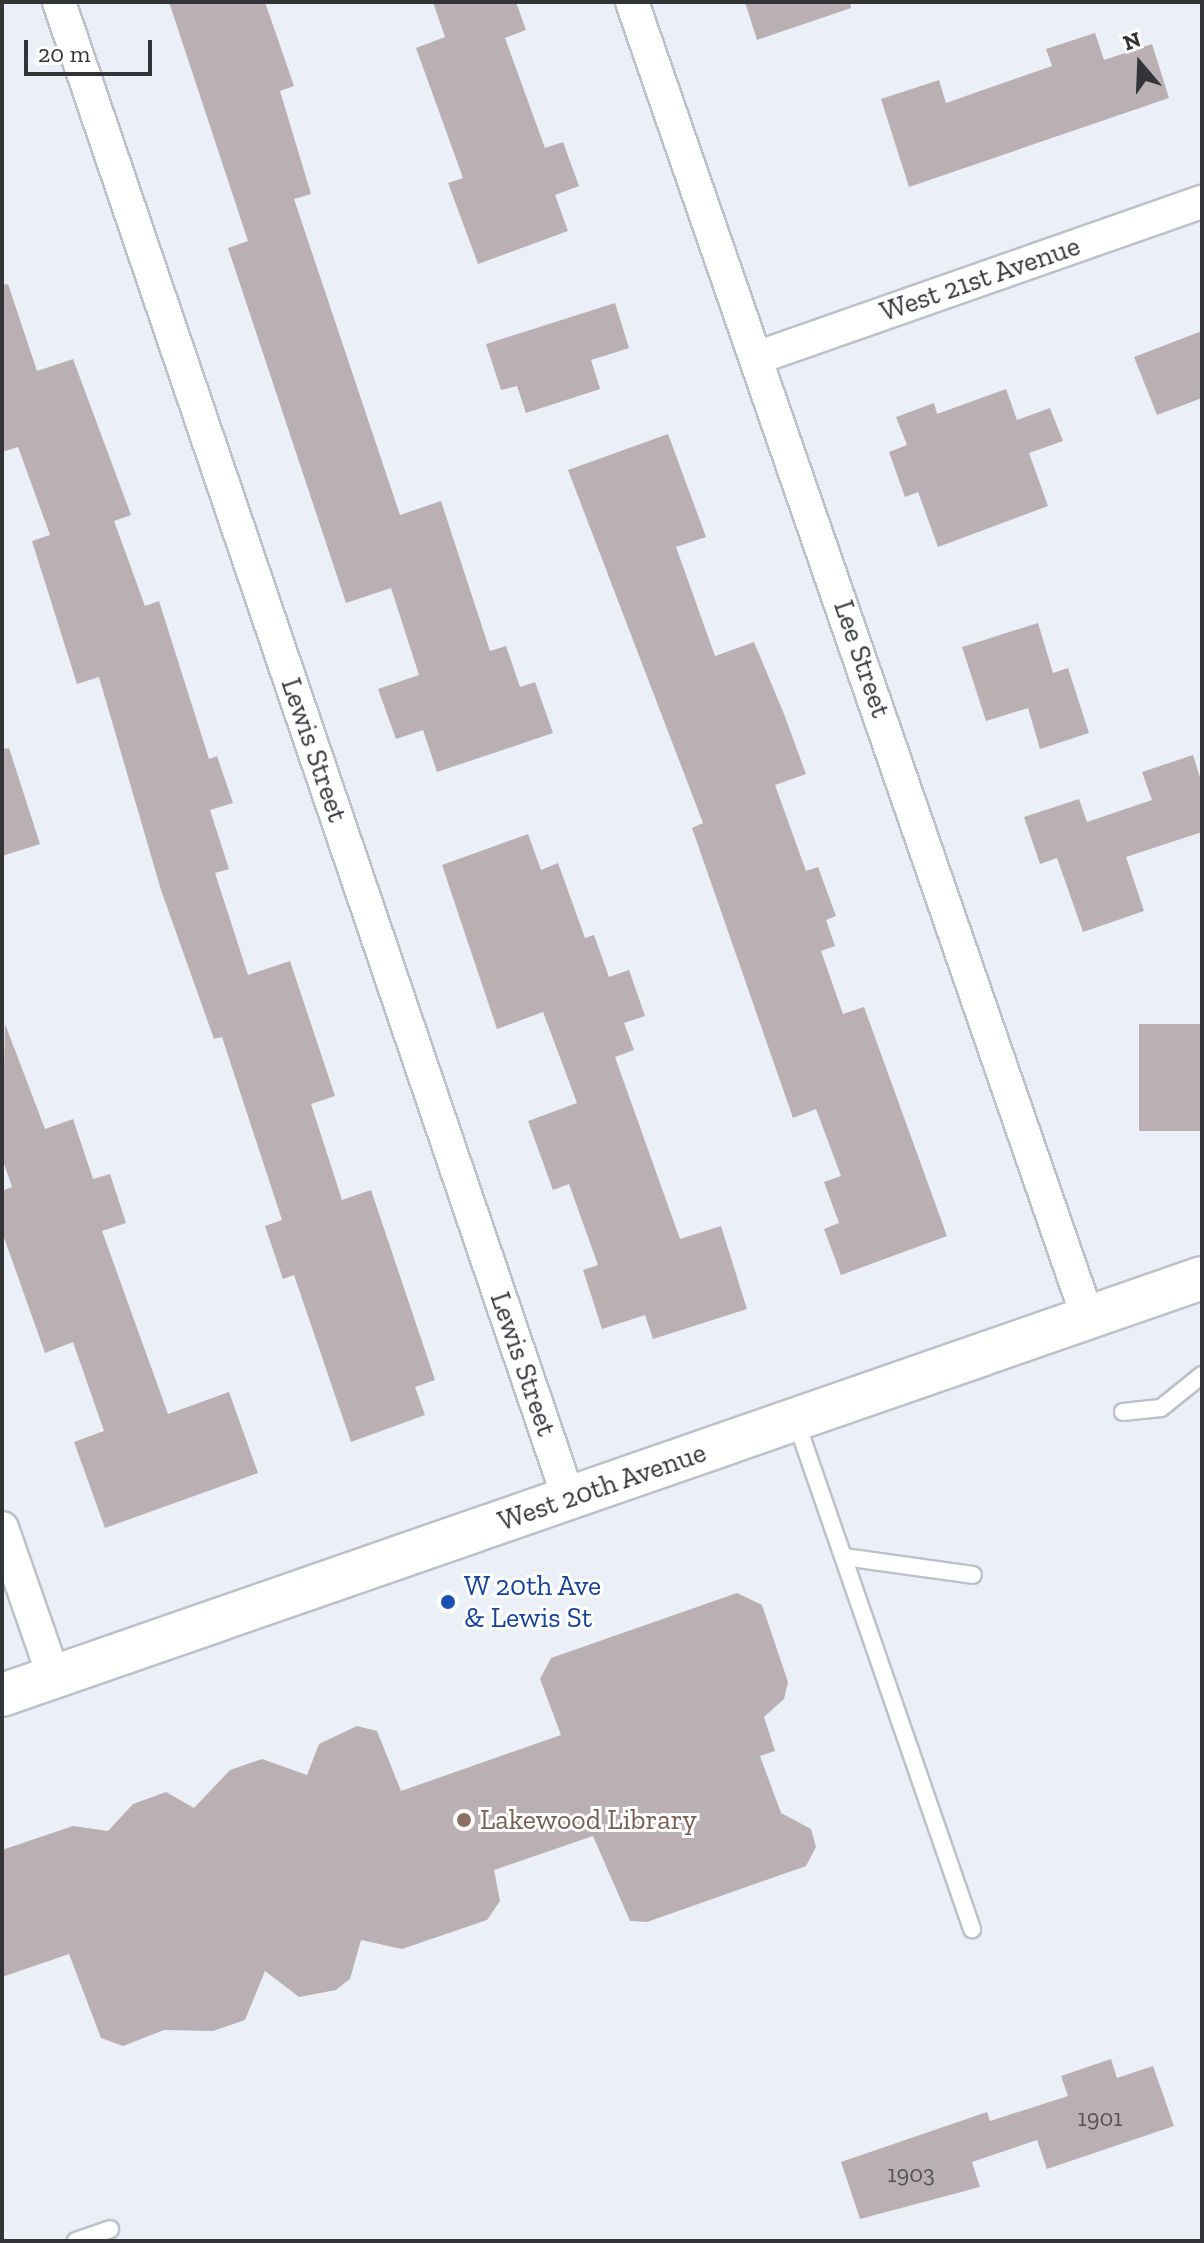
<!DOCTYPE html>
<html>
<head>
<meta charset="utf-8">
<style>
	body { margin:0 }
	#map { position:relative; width:1204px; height:2243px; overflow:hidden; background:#ebeff7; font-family:"Zilla Slab",serif }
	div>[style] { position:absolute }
	.building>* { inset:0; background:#bab0b3; transform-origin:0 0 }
	.roads { filter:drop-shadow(2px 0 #bdc1c9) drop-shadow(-2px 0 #bdc1c9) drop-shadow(0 2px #bdc1c9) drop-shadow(0 -2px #bdc1c9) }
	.service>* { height:16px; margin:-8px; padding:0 8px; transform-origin:8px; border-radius:8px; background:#fff }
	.minor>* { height:32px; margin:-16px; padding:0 16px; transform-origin:16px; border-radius:16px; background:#fff }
	.tertiary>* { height:42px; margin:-21px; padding:0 21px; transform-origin:21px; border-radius:21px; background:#fff }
	.dots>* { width:22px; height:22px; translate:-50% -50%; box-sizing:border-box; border:4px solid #fff; border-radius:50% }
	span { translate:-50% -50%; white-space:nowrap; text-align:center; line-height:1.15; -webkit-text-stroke:6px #fff; paint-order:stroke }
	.number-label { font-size:24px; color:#555356 }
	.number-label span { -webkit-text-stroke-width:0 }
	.street-label { font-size:28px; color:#333437 }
	.transit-label { font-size:28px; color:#164399 }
	.left { translate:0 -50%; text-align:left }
	.education-label { font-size:28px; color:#785e54 }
	.frame { position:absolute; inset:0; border:4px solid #333437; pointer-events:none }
	.north { position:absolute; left:1100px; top:24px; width:80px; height:80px; -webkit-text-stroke:6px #fff; paint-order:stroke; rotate:341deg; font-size:22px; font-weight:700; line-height:32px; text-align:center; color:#333437 }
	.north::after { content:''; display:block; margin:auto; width:28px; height:36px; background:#333437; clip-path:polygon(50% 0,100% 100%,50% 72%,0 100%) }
	.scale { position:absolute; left:24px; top:40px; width:128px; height:36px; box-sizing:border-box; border:4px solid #333437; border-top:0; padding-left:10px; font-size:24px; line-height:28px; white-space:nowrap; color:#333437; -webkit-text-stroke:6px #fff; paint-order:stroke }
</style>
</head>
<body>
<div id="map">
	<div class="building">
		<div style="clip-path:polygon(169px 2px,265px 2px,294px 86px,280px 91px,311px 194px,294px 199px,400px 515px,441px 501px,490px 651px,506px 646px,520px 687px,535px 682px,553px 733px,437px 772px,423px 730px,396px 739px,378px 689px,419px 675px,391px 588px,346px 603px,228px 248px,248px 241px)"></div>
		<div style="clip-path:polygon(433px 2px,516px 2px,526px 30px,505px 38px,545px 148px,563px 142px,579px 186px,555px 195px,568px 231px,478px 264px,448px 183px,463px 178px,416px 48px,445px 37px)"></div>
		<div style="clip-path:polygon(745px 2px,850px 2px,851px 8px,757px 40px)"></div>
		<div style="clip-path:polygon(1095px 33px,1104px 60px,1152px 44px,1169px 98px,909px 187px,881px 99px,939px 80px,946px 103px,1052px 66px,1046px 49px)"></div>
		<div style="clip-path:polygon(8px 284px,37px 371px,73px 359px,131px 515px,114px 521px,145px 606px,159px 601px,209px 759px,217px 756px,233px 803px,210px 810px,229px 869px,215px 873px,248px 975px,290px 961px,335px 1096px,311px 1104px,342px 1200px,371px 1190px,435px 1380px,415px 1387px,425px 1415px,351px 1442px,294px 1275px,283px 1279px,265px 1226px,282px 1220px,222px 1037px,214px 1039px,161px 890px,99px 677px,77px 684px,32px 541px,50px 535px,18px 447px,2px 452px,2px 285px)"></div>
		<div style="clip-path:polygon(615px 303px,629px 348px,591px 360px,600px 389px,526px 413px,517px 386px,501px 390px,486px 344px)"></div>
		<div style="clip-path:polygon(1202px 331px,1202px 398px,1157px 415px,1134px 357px)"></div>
		<div style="clip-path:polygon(1006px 389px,1017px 420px,1050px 408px,1063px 441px,1029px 453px,1048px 506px,938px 547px,918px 492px,905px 497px,889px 452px,907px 445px,896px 417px,934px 403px,937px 414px)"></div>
		<div style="clip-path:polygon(668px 434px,706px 537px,676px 547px,715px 656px,754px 642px,784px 714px,806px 774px,775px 785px,806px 871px,818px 867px,836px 916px,826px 920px,835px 946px,821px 951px,843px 1014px,864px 1007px,947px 1236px,841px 1275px,824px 1229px,839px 1223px,824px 1182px,841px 1176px,816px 1109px,793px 1118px,692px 828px,703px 823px,568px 470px)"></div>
		<div style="clip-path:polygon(1038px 623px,1053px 673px,1068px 668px,1089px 733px,1040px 749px,1028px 708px,986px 721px,962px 647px)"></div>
		<div style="clip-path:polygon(9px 748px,40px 844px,2px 856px,2px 749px)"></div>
		<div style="clip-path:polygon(1193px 755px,1202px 784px,1202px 832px,1126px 857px,1144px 911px,1083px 932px,1057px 858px,1040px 864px,1024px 817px,1079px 799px,1087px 822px,1152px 800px,1142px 772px)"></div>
		<div style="clip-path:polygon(528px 834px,541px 870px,558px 863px,585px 938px,594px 935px,609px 977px,629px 970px,645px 1016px,624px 1023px,634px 1050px,615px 1057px,680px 1239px,721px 1226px,747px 1309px,653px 1339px,645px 1315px,602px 1329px,583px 1270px,598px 1265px,569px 1184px,553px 1190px,528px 1121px,577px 1103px,543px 1012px,497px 1029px,442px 865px)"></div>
		<div style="clip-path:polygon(5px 1024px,45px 1129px,73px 1119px,93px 1179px,110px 1174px,126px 1223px,102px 1231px,168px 1414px,229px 1392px,258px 1473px,105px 1528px,74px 1442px,104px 1431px,73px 1342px,45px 1353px,2px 1232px,2px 1191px,12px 1187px,2px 1158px)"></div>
		<div style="left:1139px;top:1024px;width:63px;height:107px"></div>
		<div style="clip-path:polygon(737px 1593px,762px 1605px,788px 1682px,784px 1699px,764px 1717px,775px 1751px,760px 1756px,781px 1813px,811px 1829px,816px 1847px,806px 1866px,647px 1922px,630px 1921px,593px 1836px,494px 1870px,500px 1901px,487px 1920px,402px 1949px,361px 1940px,350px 1979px,336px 1990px,299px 1997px,265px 1971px,245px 2020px,213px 2031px,164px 2030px,123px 2046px,101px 2038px,69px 1954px,2px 1977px,2px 1850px,73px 1826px,108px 1831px,133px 1804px,166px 1792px,194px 1808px,230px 1770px,262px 1759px,307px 1775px,319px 1744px,357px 1726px,377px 1731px,401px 1791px,561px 1735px,540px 1679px,551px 1658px)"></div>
		<div style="clip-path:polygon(1111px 2059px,1117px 2078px,1153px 2066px,1174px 2126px,1047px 2169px,1037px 2140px,972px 2162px,980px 2187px,860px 2219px,841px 2162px,987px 2112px,990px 2121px,1068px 2096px,1061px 2076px)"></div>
	</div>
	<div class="roads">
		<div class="service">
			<div style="left:1123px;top:1412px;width:38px;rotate:-6deg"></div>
			<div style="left:1161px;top:1408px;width:53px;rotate:-38.8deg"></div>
			<div style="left:796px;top:1421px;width:538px;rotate:70.89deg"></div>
			<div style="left:844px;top:1557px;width:130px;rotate:7.9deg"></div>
			<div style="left:76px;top:2241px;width:36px;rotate:-19deg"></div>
		</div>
		<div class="minor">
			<div style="left:59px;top:2px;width:1581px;rotate:71.19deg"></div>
			<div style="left:632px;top:2px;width:1393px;rotate:70.89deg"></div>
			<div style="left:759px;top:357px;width:469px;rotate:-19.3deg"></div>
			<div style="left:2px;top:1528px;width:158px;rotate:70.8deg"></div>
		</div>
		<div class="tertiary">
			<div style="left:2px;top:1695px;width:1270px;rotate:-19.16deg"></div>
		</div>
	</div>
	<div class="dots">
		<div style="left:448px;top:1602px;background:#1a4fb4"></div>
		<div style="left:464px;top:1820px;background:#8d6e63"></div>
	</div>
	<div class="number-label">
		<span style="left:1100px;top:2118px">1901</span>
		<span style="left:911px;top:2174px">1903</span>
	</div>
	<div class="street-label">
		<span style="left:980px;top:279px;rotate:-19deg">West 21st Avenue</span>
		<span style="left:862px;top:659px;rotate:71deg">Lee Street</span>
		<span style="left:314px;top:750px;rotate:71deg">Lewis Street</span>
		<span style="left:523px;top:1364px;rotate:71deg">Lewis Street</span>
		<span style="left:602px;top:1487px;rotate:-19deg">West 20th Avenue</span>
	</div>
	<div class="transit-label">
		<span class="left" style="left:464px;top:1602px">W 20th Ave<br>&amp; Lewis St</span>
	</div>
	<div class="education-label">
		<span class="left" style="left:480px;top:1820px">Lakewood Library</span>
	</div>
	<div class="frame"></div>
	<div class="north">N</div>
	<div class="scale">20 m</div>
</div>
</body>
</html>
